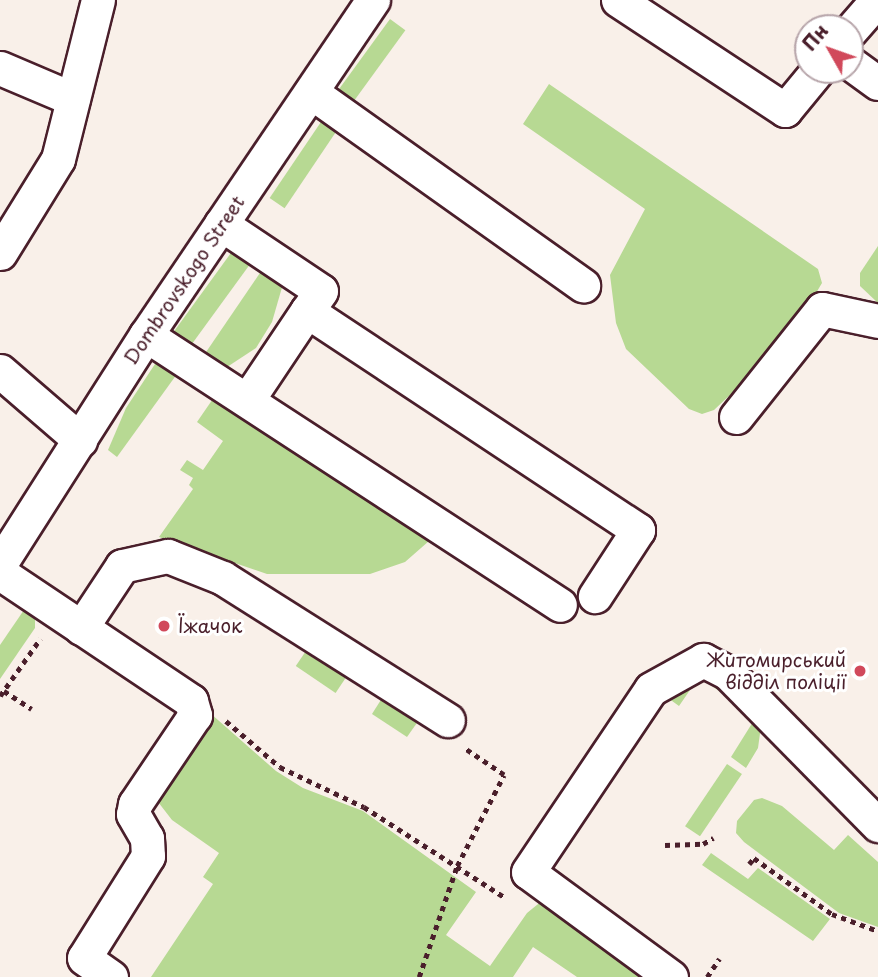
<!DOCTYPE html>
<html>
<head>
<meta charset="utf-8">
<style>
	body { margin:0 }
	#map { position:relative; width:878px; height:977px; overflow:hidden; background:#f9f0e9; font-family:"Playpen Sans",sans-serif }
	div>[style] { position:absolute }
	.green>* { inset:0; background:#b7d993; transform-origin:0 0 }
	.path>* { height:4.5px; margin-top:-2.25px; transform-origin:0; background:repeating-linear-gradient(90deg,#4a1f2b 0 5px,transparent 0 10px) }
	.roads { filter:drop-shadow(2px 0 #4a1f2b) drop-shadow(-2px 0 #4a1f2b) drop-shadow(0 2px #4a1f2b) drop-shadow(0 -2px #4a1f2b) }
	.minor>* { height:33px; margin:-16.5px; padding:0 16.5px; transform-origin:16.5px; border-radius:16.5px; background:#fff }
	.dots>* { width:19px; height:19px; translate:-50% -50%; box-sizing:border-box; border:4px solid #fff; border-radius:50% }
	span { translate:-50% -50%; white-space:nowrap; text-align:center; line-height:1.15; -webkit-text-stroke:6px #fff; paint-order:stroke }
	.street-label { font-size:19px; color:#4a1f2b }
	.poi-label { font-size:19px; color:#4a1f2b }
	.left { translate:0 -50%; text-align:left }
	.right { translate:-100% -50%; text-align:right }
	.north { position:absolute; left:794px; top:14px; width:70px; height:70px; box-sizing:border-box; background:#fff; border:2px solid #b7a5aa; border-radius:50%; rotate:310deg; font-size:19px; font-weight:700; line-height:28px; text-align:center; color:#4a1f2b }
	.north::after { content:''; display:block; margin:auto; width:24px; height:32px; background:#d1495b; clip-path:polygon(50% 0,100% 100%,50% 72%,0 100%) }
</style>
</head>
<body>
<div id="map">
	<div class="green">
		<div style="left:390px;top:19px;width:19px;height:94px;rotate:36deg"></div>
		<div style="clip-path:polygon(549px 84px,818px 269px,822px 283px,788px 340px,714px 410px,702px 414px,689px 409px,626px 349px,616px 323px,610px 275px,645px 209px,523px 124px)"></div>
		<div style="left:325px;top:116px;width:18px;height:99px;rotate:34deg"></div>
		<div style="left:236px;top:246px;width:22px;height:109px;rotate:36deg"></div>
		<div style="clip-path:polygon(878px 246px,878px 303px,860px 286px,860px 273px)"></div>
		<div style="clip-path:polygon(266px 264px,285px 277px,272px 322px,256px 348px,224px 369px,202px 358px)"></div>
		<div style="clip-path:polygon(157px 361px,177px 374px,117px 457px,108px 450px,126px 408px)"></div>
		<div style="clip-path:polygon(219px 390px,437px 534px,405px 562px,370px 574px,267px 574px,159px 537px,193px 489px,189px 485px,193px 478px,180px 470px,187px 460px,203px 470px,223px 441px,197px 422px)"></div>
		<div style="clip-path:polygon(26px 607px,35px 617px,35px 628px,0 679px,0 645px)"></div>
		<div style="left:312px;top:642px;width:48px;height:29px;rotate:34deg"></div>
		<div style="clip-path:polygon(699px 670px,733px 686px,762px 719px,758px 748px,746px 768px,731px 757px,756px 717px,699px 677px,679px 706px,661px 693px)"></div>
		<div style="clip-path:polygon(389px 687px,419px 720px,407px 737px,372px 714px)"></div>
		<div style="clip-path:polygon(210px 713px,276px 771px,303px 788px,363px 811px,476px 892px,446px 935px,490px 966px,527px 913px,543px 900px,658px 977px,577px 977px,533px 947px,513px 977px,151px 977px,213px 884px,203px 877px,219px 853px,172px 820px,155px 798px)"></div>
		<div style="left:727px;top:764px;width:18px;height:75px;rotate:34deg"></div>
		<div style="clip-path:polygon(762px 798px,782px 806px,834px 850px,848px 835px,878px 862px,878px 927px,839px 913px,744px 842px,736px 833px,737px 821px,754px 800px)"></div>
		<div style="clip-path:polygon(711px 853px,748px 879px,758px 868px,830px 919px,813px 941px,702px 865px)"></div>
	</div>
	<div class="path">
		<div style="left:4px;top:691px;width:33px;rotate:33deg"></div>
		<div style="left:0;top:696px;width:70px;rotate:-54.9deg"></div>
		<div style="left:226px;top:721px;width:71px;rotate:40.4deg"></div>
		<div style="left:280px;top:767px;width:93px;rotate:25.5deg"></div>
		<div style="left:364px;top:807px;width:166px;rotate:32.7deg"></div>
		<div style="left:665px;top:845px;width:38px;rotate:-2deg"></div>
		<div style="left:703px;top:844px;width:12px;rotate:-31deg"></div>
		<div style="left:749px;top:864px;width:8px;rotate:-50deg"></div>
		<div style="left:754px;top:858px;width:96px;rotate:35.7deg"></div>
		<div style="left:832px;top:914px;width:49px;rotate:20.3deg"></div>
		<div style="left:419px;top:977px;width:117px;rotate:-71.1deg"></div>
		<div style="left:457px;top:866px;width:102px;rotate:-62.7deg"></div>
		<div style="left:504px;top:775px;width:48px;rotate:-146deg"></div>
		<div style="left:707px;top:977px;width:22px;rotate:-56deg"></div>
	</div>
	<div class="roads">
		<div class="minor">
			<div style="left:618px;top:0;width:200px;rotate:33.4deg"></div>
			<div style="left:785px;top:110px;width:52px;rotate:-50.5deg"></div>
			<div style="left:850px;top:31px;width:41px;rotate:-48.9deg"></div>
			<div style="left:850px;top:63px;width:34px;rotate:36deg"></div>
			<div style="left:0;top:68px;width:79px;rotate:23deg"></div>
			<div style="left:311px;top:92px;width:334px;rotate:35.4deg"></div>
			<div style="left:221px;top:224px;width:120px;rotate:33.8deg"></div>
			<div style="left:321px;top:291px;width:24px;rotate:125deg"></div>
			<div style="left:0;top:253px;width:110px;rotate:-58.3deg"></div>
			<div style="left:58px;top:159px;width:164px;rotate:-75.9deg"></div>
			<div style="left:146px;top:335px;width:494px;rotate:33.1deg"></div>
			<div style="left:0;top:371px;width:106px;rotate:40.8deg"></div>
			<div style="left:248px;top:399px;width:106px;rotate:-56.2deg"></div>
			<div style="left:307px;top:311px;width:397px;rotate:33.5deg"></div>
			<div style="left:638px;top:530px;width:79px;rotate:123.1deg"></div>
			<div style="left:736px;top:417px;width:138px;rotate:-51.5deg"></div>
			<div style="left:822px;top:309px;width:57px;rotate:12.1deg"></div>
			<div style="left:0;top:564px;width:272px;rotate:-57.5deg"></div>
			<div style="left:146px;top:335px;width:405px;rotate:-55.9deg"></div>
			<div style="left:0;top:573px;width:230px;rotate:33.8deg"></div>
			<div style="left:191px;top:701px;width:15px;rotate:74deg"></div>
			<div style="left:195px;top:715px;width:107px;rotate:124deg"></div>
			<div style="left:135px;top:804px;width:10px;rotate:101deg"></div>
			<div style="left:133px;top:814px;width:28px;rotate:60deg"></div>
			<div style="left:147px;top:838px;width:18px;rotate:87deg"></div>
			<div style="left:148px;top:856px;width:120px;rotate:122.1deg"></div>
			<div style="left:84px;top:958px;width:33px;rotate:35deg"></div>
			<div style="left:81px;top:628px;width:74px;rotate:-56.5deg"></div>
			<div style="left:122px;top:566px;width:47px;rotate:-12.3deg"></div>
			<div style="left:168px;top:556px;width:59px;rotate:21.8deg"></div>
			<div style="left:223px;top:578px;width:266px;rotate:32.3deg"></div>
			<div style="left:671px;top:977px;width:177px;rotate:-143.7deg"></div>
			<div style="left:528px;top:872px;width:220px;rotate:-56.1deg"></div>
			<div style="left:651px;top:689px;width:60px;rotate:-29.1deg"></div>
			<div style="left:703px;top:660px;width:27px;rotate:27deg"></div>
			<div style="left:727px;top:672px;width:215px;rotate:45.4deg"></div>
		</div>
	</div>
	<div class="dots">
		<div style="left:164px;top:626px;background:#d1495b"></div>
		<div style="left:860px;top:671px;background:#d1495b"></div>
	</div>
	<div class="street-label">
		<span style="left:184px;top:280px;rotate:-56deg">Dombrovskogo Street</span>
	</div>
	<div class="poi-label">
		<span class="left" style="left:178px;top:626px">Їжачок</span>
		<span class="right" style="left:846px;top:671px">Житомирський<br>відділ поліції</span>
	</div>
	<div class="north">Пн</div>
</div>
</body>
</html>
